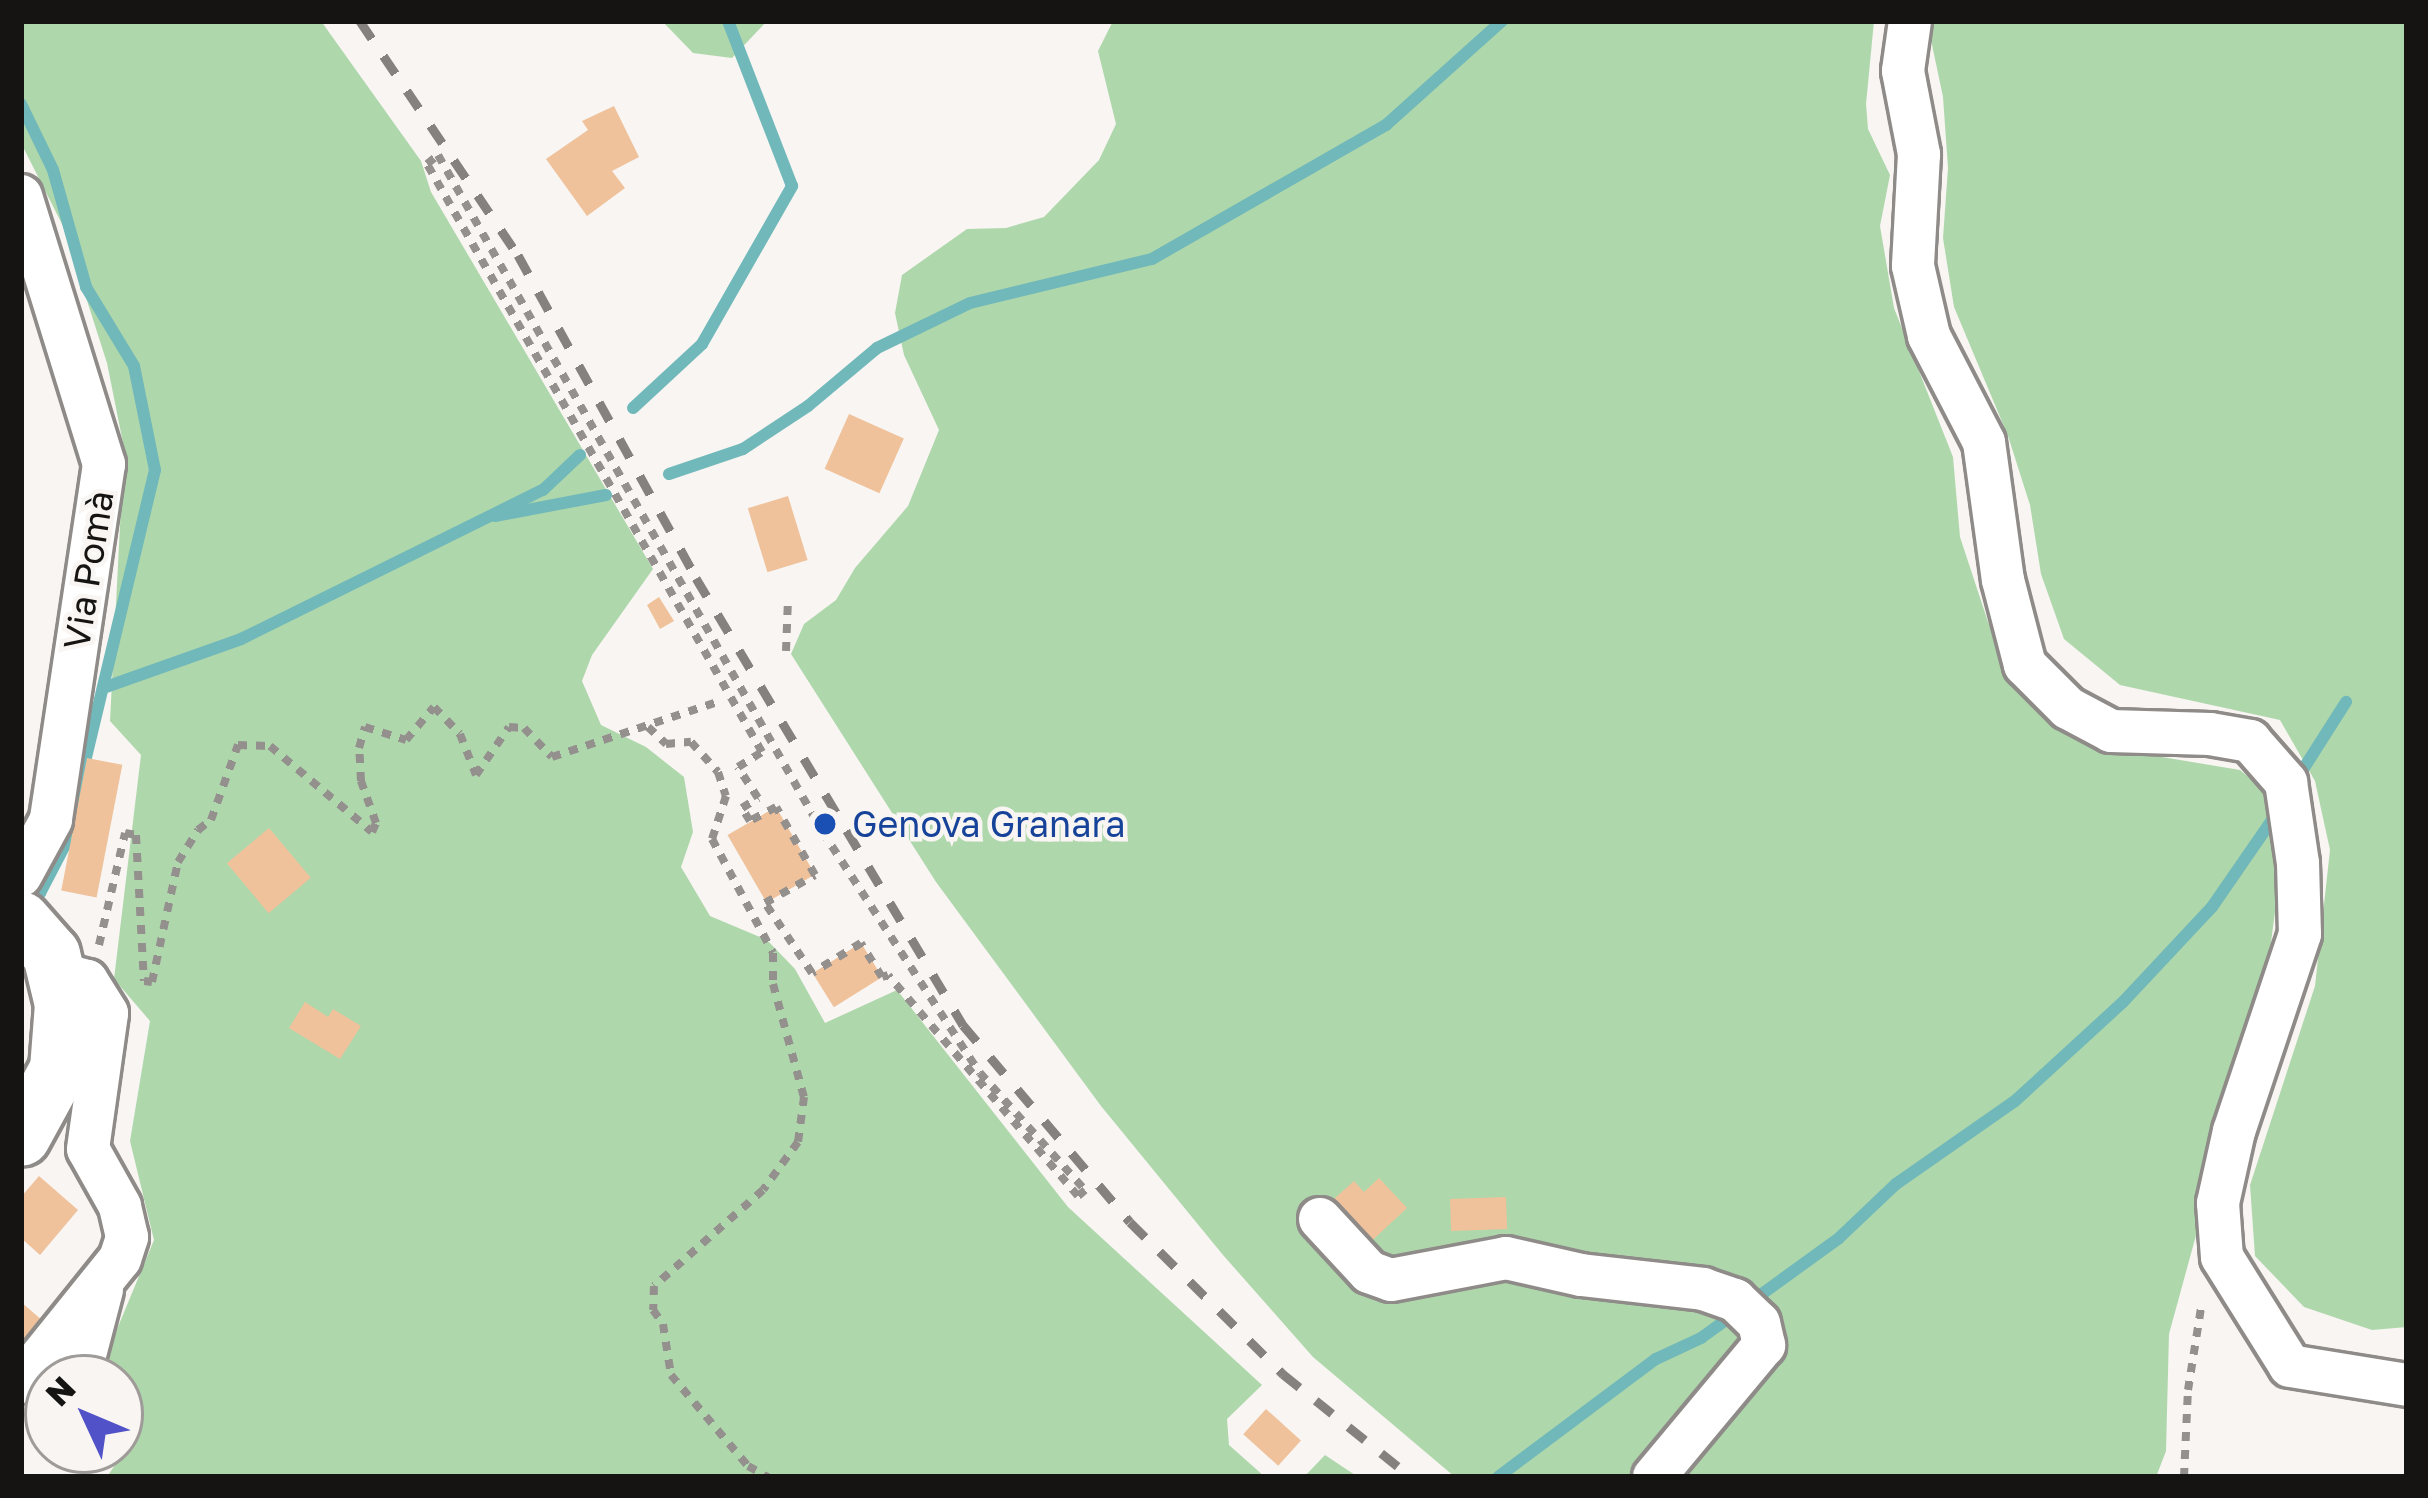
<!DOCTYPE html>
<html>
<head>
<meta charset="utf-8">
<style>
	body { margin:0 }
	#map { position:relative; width:2428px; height:1498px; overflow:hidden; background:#f8f5f2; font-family:"Golos Text",sans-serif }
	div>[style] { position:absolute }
	.green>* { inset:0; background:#afd7ac }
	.stream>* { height:12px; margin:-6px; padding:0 6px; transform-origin:6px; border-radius:6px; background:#70b8b9 }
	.building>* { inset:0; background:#efc29b; transform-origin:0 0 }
	.path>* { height:8px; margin-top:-4px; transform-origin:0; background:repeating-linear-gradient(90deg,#93908e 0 9px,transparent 0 18px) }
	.roads { filter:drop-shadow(3px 0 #8e8b88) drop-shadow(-3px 0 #8e8b88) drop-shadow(0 3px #8e8b88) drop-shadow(0 -3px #8e8b88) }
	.street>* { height:42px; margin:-21px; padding:0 21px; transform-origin:21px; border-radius:21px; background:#fff }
	.secondary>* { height:57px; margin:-28.5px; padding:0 28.5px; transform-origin:28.5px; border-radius:28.5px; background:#fff }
	.rail>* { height:9px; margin-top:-4.5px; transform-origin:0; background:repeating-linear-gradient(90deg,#84817f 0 21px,transparent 0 42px) }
	.dots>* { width:33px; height:33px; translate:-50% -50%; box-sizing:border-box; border:6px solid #f8f5f2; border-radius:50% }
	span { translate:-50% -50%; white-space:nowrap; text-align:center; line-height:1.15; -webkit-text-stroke:9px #f8f5f2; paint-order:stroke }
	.street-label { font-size:36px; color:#161413 }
	.transit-label { font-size:36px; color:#164399 }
	.left { translate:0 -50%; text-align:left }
	.frame { position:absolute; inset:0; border:24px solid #161413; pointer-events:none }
	.north { position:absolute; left:24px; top:1354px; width:120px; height:120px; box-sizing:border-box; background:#f8f5f2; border:3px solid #9e9b99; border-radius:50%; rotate:314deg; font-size:33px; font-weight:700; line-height:48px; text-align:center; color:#161413 }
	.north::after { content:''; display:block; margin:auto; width:42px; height:54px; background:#5252c8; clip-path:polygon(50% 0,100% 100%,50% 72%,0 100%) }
</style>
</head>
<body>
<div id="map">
	<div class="green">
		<div style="clip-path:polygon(21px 21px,321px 21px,421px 161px,431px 192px,653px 569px,592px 655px,582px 681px,601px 725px,646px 747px,684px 777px,693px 832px,681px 867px,710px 916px,767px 940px,795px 969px,825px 1023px,897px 990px,1068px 1207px,1262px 1385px,1227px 1419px,1229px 1445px,1265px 1477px,107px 1477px,136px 1433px,120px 1399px,120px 1378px,110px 1378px,103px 1363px,154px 1240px,130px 1141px,150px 1021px,114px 979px,141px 755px,110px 721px,124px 448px,107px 363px,63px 226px,21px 143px)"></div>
		<div style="clip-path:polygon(662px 21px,767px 21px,732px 58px,693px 53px)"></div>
		<div style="clip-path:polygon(1113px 21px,1874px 21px,1866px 104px,1868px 129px,1890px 175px,1880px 226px,1894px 308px,1953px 457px,1960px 537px,1988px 622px,2019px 686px,2096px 746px,2240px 770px,2278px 802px,2275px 912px,2266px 980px,2169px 1334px,2166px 1451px,2156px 1477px,1455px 1477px,1313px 1357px,1223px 1255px,1101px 1106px,936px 882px,791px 654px,804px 624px,836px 600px,855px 568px,908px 506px,939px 430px,904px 355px,895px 313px,902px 275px,967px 229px,1006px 228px,1044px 217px,1099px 160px,1116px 124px,1098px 51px)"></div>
		<div style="clip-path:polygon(1927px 21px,2407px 21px,2407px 1327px,2372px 1330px,2304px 1307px,2255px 1256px,2250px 1185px,2315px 986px,2330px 850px,2315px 781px,2280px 720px,2120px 685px,2064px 639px,2041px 574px,2030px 505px,2008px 436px,1954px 307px,1943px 238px,1948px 168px,1943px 97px)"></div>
		<div style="clip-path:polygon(1325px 1455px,1358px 1477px,1304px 1477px)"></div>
	</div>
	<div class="stream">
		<div style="left:21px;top:104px;width:73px;rotate:64.1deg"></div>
		<div style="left:53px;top:170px;width:122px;rotate:74.2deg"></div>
		<div style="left:86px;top:287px;width:92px;rotate:58.7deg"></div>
		<div style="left:134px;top:366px;width:106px;rotate:78.6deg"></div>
		<div style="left:155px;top:470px;width:386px;rotate:103.5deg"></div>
		<div style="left:65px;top:845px;width:54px;rotate:117.5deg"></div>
		<div style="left:40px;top:893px;width:17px;rotate:144deg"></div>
		<div style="left:633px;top:408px;width:94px;rotate:-42.8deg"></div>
		<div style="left:702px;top:344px;width:182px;rotate:-60.3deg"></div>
		<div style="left:792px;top:186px;width:177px;rotate:-111.2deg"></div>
		<div style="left:669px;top:474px;width:78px;rotate:-18.7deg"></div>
		<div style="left:743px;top:449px;width:78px;rotate:-33.5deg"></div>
		<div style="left:808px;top:406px;width:90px;rotate:-40deg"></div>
		<div style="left:877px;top:348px;width:103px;rotate:-25.8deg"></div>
		<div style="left:970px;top:303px;width:187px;rotate:-13.6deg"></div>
		<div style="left:1152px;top:259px;width:270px;rotate:-29.8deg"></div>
		<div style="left:1386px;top:125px;width:156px;rotate:-41.9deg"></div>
		<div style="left:495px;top:516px;width:113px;rotate:-10.7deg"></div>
		<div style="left:103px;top:688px;width:146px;rotate:-19.5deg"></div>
		<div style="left:241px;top:639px;width:337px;rotate:-26.3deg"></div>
		<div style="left:543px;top:490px;width:51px;rotate:-43.4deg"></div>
		<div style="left:2295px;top:782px;width:95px;rotate:-57.5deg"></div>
		<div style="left:1498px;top:1477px;width:197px;rotate:-36.8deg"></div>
		<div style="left:1656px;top:1359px;width:50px;rotate:-25deg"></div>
		<div style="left:1701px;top:1338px;width:170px;rotate:-35.9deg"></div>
		<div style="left:1839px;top:1238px;width:79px;rotate:-43.5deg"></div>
		<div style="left:1896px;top:1184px;width:145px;rotate:-34.9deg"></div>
		<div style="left:2015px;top:1101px;width:147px;rotate:-42.5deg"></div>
		<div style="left:2123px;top:1002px;width:130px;rotate:-46.9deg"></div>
		<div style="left:2212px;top:907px;width:118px;rotate:-55.4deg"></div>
	</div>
	<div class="building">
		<div style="clip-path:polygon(614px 106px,639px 157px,612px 171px,625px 188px,587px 216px,546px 159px,588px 130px,582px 121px)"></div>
		<div style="left:849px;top:414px;width:60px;height:60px;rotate:24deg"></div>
		<div style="left:788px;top:496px;width:67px;height:42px;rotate:73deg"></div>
		<div style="clip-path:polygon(659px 597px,674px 621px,660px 629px,647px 605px)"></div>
		<div style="left:87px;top:758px;width:36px;height:135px;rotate:11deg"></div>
		<div style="left:776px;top:807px;width:78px;height:56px;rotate:60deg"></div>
		<div style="left:269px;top:828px;width:65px;height:55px;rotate:50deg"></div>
		<div style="left:861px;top:943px;width:40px;height:57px;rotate:58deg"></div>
		<div style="clip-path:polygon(305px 1002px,328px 1017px,333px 1009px,361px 1026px,340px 1059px,289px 1028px)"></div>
		<div style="clip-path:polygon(39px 1176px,78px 1210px,40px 1255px,21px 1238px,21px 1197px)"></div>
		<div style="clip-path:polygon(1379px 1178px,1407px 1208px,1363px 1249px,1325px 1207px,1354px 1181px,1364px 1192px)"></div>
		<div style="left:1506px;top:1197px;width:32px;height:56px;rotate:88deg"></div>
		<div style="clip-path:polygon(21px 1302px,43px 1321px,21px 1346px)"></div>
		<div style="left:1266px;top:1409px;width:47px;height:34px;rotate:42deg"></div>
		<div style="clip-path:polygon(48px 1419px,48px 1450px,101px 1450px,91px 1471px,36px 1445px)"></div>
	</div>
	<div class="path">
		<div style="left:438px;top:155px;width:777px;rotate:60.4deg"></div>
		<div style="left:822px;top:831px;width:289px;rotate:56.9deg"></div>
		<div style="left:980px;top:1073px;width:157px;rotate:48.1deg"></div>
		<div style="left:1085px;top:1190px;width:9px;rotate:139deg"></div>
		<div style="left:1078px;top:1196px;width:291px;rotate:-130.7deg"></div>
		<div style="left:888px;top:975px;width:6px;rotate:162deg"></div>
		<div style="left:882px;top:977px;width:40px;rotate:-122deg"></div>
		<div style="left:861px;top:943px;width:57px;rotate:148.5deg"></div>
		<div style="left:812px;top:973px;width:84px;rotate:-123.9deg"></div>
		<div style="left:765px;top:903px;width:57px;rotate:-29.2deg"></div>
		<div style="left:815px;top:875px;width:78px;rotate:-119.8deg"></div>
		<div style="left:776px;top:807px;width:30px;rotate:152deg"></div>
		<div style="left:750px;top:821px;width:15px;rotate:-122deg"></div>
		<div style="left:742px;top:808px;width:19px;rotate:-32deg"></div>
		<div style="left:758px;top:798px;width:37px;rotate:-123deg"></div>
		<div style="left:738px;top:767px;width:28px;rotate:-32deg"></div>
		<div style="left:762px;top:752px;width:677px;rotate:-119.67deg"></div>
		<div style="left:427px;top:164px;width:14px;rotate:-39deg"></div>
		<div style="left:786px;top:651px;width:52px;rotate:-87.8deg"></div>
		<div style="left:648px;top:727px;width:25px;rotate:43deg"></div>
		<div style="left:666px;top:744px;width:25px;rotate:-5deg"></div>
		<div style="left:691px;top:742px;width:40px;rotate:48deg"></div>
		<div style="left:718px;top:772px;width:25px;rotate:72deg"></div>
		<div style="left:726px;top:796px;width:45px;rotate:108deg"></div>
		<div style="left:712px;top:839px;width:129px;rotate:61.8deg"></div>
		<div style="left:773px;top:953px;width:31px;rotate:90deg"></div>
		<div style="left:773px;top:984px;width:117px;rotate:74.7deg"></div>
		<div style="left:804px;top:1097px;width:45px;rotate:97.6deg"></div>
		<div style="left:798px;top:1142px;width:59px;rotate:126.1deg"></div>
		<div style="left:763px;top:1190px;width:145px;rotate:138.6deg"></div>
		<div style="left:654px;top:1286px;width:24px;rotate:92deg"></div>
		<div style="left:653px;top:1310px;width:17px;rotate:54deg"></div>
		<div style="left:663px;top:1324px;width:52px;rotate:81.1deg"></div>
		<div style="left:671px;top:1375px;width:119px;rotate:49.8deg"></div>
		<div style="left:748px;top:1466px;width:23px;rotate:29deg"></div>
		<div style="left:99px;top:945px;width:115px;rotate:-76.9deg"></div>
		<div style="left:125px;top:833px;width:11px;rotate:10deg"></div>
		<div style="left:136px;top:835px;width:146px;rotate:86.9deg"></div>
		<div style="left:144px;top:981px;width:8px;rotate:7deg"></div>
		<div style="left:152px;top:982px;width:123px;rotate:-77.8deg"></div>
		<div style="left:178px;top:862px;width:38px;rotate:-58deg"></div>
		<div style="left:198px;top:830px;width:16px;rotate:-38deg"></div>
		<div style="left:211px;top:820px;width:80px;rotate:-70.2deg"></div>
		<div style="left:238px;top:745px;width:32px;rotate:2deg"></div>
		<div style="left:270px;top:746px;width:133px;rotate:40.1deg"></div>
		<div style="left:372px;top:832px;width:10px;rotate:-66deg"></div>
		<div style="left:376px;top:823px;width:45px;rotate:-109.7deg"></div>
		<div style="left:361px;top:781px;width:33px;rotate:-93deg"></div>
		<div style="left:359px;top:748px;width:22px;rotate:-74deg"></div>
		<div style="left:365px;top:727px;width:43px;rotate:17.6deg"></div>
		<div style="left:406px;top:740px;width:43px;rotate:-49.7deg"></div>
		<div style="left:434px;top:707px;width:37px;rotate:46deg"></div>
		<div style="left:460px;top:734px;width:44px;rotate:68.7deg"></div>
		<div style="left:476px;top:775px;width:58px;rotate:-55.5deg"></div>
		<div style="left:509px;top:727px;width:15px;rotate:4deg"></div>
		<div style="left:524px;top:728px;width:40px;rotate:46deg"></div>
		<div style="left:552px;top:757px;width:177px;rotate:-18.4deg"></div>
		<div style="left:2184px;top:1477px;width:87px;rotate:-87.4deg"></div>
		<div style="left:2188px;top:1390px;width:89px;rotate:-81deg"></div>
	</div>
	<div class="roads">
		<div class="street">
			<div style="left:1910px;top:21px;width:50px;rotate:98deg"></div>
			<div style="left:1903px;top:71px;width:85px;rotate:79.1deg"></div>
			<div style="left:1919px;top:154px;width:112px;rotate:93.1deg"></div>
			<div style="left:1913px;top:266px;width:72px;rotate:77.1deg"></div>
			<div style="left:1929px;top:336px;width:119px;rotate:62.6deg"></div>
			<div style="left:1984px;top:442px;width:139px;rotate:82.2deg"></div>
			<div style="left:2003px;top:580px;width:88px;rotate:75.5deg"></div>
			<div style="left:2025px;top:665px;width:61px;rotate:45deg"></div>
			<div style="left:2068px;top:708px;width:49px;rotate:28.1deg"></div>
			<div style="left:2111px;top:731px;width:99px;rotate:1.7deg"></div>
			<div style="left:2210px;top:734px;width:41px;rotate:9.9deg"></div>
			<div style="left:2250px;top:741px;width:55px;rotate:48.7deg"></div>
			<div style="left:2286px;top:782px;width:82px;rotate:81.6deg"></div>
			<div style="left:2298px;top:863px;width:71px;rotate:88.4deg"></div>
			<div style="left:2300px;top:934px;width:208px;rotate:108.5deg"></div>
			<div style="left:2234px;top:1131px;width:74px;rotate:102.5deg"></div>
			<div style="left:2218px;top:1203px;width:54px;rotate:85.8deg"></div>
			<div style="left:2222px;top:1257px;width:128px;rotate:58deg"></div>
			<div style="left:2290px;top:1366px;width:119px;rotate:9.2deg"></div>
			<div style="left:21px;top:196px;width:281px;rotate:72.8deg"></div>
			<div style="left:104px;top:464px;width:360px;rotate:98.5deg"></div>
			<div style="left:51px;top:820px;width:63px;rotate:118.6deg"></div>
			<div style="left:1320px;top:1219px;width:72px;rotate:47.2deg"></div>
			<div style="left:1369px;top:1272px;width:23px;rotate:20deg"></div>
			<div style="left:1391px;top:1280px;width:117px;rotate:-10.8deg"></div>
			<div style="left:1506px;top:1258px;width:77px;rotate:12.8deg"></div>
			<div style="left:1581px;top:1275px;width:123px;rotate:6.5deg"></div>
			<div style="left:1703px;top:1289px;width:34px;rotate:19deg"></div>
			<div style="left:1735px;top:1300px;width:33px;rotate:44deg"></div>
			<div style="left:1759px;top:1323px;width:23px;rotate:77deg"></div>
			<div style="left:1764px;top:1345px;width:172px;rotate:129.8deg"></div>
			<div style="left:79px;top:1378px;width:91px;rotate:-75.4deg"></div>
			<div style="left:21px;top:1382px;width:158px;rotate:-51.2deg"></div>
			<div style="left:120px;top:1259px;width:23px;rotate:-72deg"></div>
			<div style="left:127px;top:1237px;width:32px;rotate:-103deg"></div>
			<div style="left:120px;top:1206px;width:65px;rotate:-119.3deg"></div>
			<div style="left:88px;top:1149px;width:137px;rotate:-82deg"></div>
			<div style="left:107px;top:1013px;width:38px;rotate:-122deg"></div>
			<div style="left:87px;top:981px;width:28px;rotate:-165deg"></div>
		</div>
		<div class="secondary">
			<div style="left:21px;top:920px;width:45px;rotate:48.6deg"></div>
			<div style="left:51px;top:954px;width:51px;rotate:76.5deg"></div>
			<div style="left:63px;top:1004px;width:65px;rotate:94.4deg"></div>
			<div style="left:58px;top:1069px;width:77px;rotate:118.6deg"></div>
		</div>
	</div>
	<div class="rail">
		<div style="left:360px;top:21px;width:282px;rotate:56deg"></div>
		<div style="left:518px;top:255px;width:369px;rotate:61.1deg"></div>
		<div style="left:696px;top:578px;width:521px;rotate:59.15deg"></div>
		<div style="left:963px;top:1025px;width:258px;rotate:49.7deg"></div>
		<div style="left:1130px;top:1222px;width:216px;rotate:44.8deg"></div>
		<div style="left:1283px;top:1374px;width:164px;rotate:38.8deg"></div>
	</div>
	<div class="dots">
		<div style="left:825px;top:824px;background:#1a4fb4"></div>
	</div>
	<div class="street-label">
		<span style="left:88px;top:570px;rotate:-81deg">Via Pomà</span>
	</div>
	<div class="transit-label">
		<span class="left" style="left:852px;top:824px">Genova Granara</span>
	</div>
	<div class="frame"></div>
	<div class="north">N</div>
</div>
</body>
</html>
